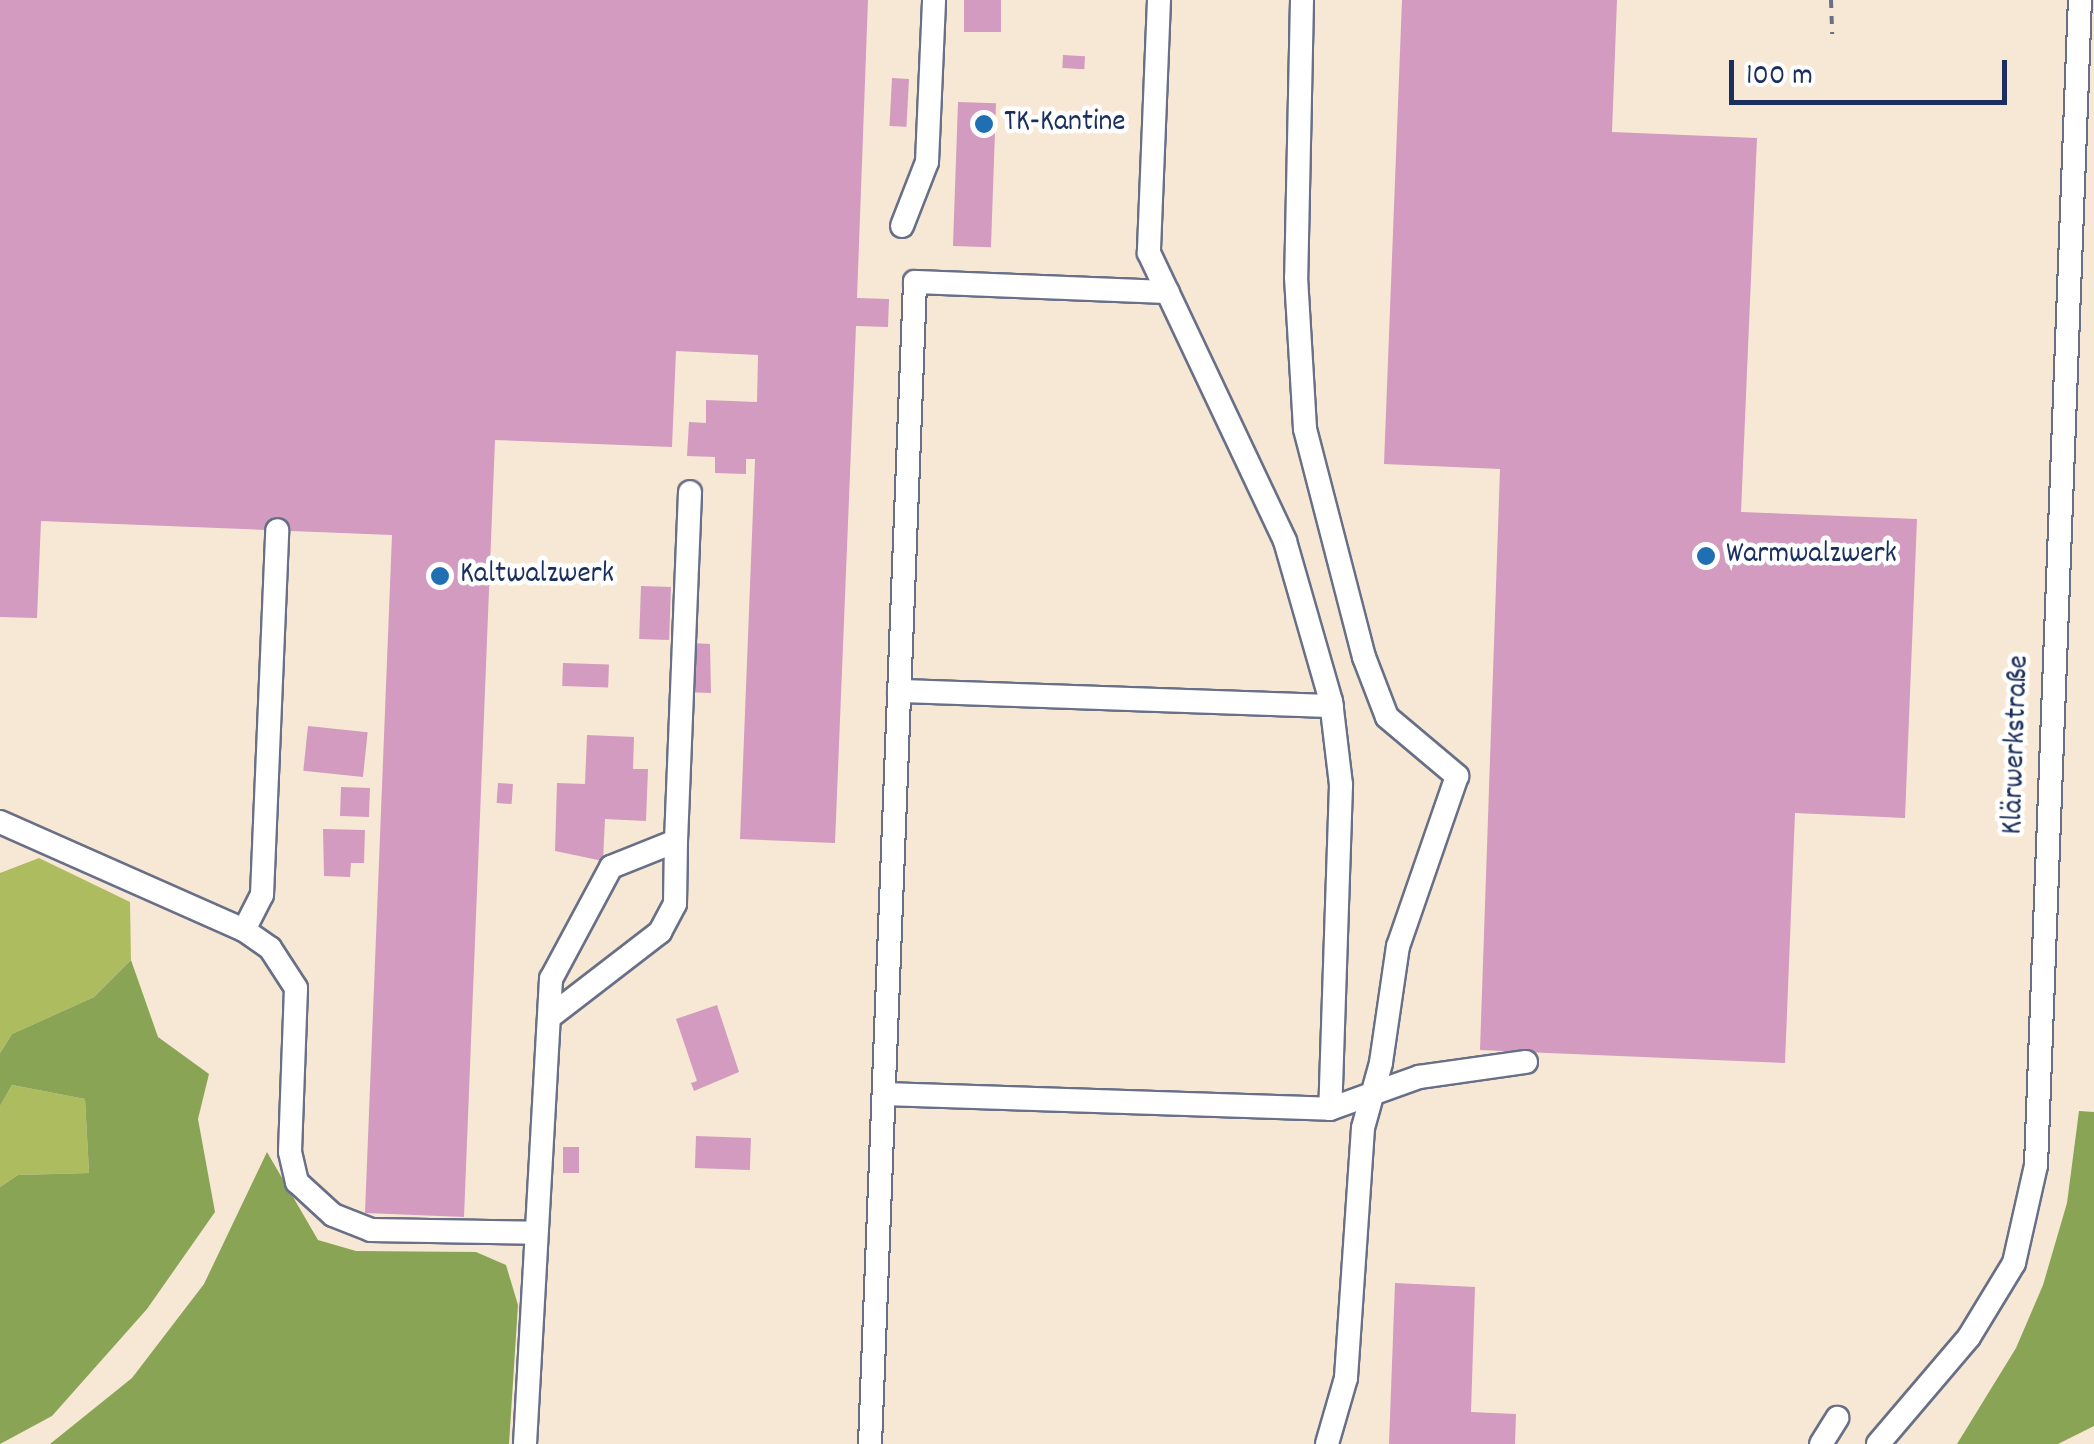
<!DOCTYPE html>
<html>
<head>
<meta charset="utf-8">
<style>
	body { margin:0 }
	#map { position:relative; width:2094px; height:1444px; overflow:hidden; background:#f7e8d5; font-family:Dekko,sans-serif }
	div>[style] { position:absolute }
	.green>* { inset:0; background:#adbc5f }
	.forest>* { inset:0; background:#8aa456 }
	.building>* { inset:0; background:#d29bbf; transform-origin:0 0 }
	.path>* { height:4px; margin-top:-2px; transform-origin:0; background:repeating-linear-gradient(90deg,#687088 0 8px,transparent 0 16px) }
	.roads { filter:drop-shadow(2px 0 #687088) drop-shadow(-2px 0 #687088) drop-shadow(0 2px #687088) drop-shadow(0 -2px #687088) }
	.minor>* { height:22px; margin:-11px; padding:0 11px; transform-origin:11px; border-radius:11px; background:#fff }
	.dots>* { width:28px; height:28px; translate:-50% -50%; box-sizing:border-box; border:5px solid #fff; border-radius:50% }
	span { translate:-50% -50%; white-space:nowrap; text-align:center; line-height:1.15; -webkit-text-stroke:9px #fff; paint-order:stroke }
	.poi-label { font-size:30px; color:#1b2f5e }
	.left { translate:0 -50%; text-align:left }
	.street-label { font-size:30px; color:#1b2f5e }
	.scale { position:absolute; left:1729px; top:60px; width:278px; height:45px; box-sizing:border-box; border:5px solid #1b2f5e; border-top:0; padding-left:12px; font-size:30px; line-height:35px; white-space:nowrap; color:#1b2f5e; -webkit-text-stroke:8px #fff; paint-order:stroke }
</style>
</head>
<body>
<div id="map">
	<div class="green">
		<div style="clip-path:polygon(39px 858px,130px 902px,131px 960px,94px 997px,12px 1034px,0 1053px,0 873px)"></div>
		<div style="clip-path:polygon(12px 1085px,85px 1099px,89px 1173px,18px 1175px,0 1187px,0 1106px)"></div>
	</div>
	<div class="forest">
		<div style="clip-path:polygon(131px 960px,158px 1037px,209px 1074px,198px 1119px,215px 1212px,147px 1309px,52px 1416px,0 1444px,0 1187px,18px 1175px,89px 1173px,85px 1099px,12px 1085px,0 1106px,0 1053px,12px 1034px,94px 997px)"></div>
		<div style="clip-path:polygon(2079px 1111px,2094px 1112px,2094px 1426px,2058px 1444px,1957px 1444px,2016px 1348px,2043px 1285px,2067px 1203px)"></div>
		<div style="clip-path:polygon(267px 1152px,318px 1240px,356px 1251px,476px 1252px,506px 1265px,518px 1305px,509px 1444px,50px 1444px,132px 1378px,204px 1284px)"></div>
	</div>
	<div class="building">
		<div style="clip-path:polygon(0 0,868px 0,857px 298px,889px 299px,888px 327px,856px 326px,835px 843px,740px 839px,755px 459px,746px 459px,746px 474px,715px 473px,715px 457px,687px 456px,689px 422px,706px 423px,706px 400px,757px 402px,758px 355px,676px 351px,672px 447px,495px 440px,464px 1217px,365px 1213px,392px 535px,41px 521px,37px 618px,0 617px)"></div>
		<div style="left:964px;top:0;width:37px;height:32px"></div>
		<div style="clip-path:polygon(1402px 0,1617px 0,1612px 132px,1757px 138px,1741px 512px,1917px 519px,1905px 818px,1795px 813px,1785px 1063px,1480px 1050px,1500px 469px,1384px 464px)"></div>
		<div style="left:1063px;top:55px;width:22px;height:13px;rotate:3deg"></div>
		<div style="left:892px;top:78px;width:17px;height:48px;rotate:3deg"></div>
		<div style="left:958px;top:102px;width:38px;height:144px;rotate:2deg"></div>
		<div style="left:641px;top:586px;width:30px;height:53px;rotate:2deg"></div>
		<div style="clip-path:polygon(691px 643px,710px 644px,711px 693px,685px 692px)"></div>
		<div style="left:563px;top:663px;width:46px;height:23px;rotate:2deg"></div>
		<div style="left:308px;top:726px;width:60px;height:45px;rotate:6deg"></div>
		<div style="clip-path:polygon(587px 735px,634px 737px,633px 769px,648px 769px,646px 821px,605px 819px,603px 861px,555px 851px,557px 783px,585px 784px)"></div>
		<div style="left:498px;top:783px;width:15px;height:20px;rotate:4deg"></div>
		<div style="left:341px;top:787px;width:29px;height:29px;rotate:2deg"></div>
		<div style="clip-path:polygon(323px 829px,365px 830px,364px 863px,351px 863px,350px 877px,324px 876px)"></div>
		<div style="clip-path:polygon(717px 1005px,739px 1072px,694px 1091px,691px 1083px,697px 1081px,676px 1019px)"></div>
		<div style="left:696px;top:1136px;width:55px;height:32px;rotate:2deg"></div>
		<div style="left:563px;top:1147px;width:16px;height:26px"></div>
		<div style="clip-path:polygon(1395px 1283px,1475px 1287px,1471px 1412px,1516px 1414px,1515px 1444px,1389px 1444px)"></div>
	</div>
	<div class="path">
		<div style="left:1831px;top:0;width:34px;rotate:88deg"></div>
	</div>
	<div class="roads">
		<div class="minor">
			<div style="left:1159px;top:0;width:253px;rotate:92.3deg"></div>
			<div style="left:1149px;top:253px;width:318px;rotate:64.7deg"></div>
			<div style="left:1285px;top:541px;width:166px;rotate:74deg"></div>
			<div style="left:1331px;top:701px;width:85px;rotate:83.2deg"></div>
			<div style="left:1341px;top:785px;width:324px;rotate:91.9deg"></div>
			<div style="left:1302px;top:0;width:277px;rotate:91.2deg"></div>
			<div style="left:1296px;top:277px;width:152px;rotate:86.6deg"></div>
			<div style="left:1305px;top:429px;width:236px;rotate:75.5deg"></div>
			<div style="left:1364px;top:657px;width:64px;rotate:69deg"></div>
			<div style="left:1387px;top:717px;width:92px;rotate:40.1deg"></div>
			<div style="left:1457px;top:776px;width:180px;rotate:109.1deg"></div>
			<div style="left:1398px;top:946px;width:118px;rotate:98.3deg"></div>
			<div style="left:1381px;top:1063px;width:67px;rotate:105.5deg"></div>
			<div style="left:1363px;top:1128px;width:251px;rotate:93.9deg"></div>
			<div style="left:1346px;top:1378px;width:69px;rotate:106.1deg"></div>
			<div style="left:902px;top:226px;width:69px;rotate:-68.7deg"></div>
			<div style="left:927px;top:162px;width:162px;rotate:-87.5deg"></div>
			<div style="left:899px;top:691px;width:433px;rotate:2deg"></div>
			<div style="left:0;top:822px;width:267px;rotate:23.9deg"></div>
			<div style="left:244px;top:930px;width:39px;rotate:-63deg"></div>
			<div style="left:262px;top:895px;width:365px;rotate:-87.6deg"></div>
			<div style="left:244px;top:930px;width:32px;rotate:35deg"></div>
			<div style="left:270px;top:948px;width:48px;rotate:57deg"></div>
			<div style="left:296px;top:988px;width:164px;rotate:92.1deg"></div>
			<div style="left:290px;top:1152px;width:31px;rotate:77deg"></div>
			<div style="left:297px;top:1182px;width:49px;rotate:42.5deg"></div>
			<div style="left:333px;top:1215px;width:41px;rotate:21.5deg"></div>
			<div style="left:371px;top:1230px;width:164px;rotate:1deg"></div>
			<div style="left:551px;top:1016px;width:138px;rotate:-37.6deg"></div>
			<div style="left:660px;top:932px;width:32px;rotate:-62deg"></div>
			<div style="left:675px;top:904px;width:63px;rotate:-89.1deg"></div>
			<div style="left:884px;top:1094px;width:446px;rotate:1.9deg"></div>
			<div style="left:1330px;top:1109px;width:95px;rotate:-19.8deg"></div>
			<div style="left:1419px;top:1077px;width:108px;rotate:-8deg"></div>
			<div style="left:525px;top:1444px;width:466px;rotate:-86.8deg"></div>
			<div style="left:551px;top:979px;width:127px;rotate:-61.8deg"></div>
			<div style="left:611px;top:867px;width:70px;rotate:-21.8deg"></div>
			<div style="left:676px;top:841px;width:349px;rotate:-87.7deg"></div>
			<div style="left:870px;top:1444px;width:1163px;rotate:-87.78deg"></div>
			<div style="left:915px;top:282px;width:253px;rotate:2.3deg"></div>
			<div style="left:1821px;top:1444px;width:31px;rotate:-58deg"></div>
			<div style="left:1878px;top:1444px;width:140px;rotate:-49.6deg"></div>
			<div style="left:1969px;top:1337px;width:87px;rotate:-58.7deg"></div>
			<div style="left:2014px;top:1263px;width:100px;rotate:-77.3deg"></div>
			<div style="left:2036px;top:1165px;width:1166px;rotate:-87.84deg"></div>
		</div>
	</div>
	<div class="dots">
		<div style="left:984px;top:124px;background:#1f6fb2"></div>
		<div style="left:1706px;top:556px;background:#1f6fb2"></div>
		<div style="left:440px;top:576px;background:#1f6fb2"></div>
	</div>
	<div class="poi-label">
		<span class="left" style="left:1004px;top:124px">TK-Kantine</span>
		<span class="left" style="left:1726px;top:556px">Warmwalzwerk</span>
		<span class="left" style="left:460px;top:576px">Kaltwalzwerk</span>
	</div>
	<div class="street-label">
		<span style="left:2018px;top:745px;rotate:-88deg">Klärwerkstraße</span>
	</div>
	<div class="scale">100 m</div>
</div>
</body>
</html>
